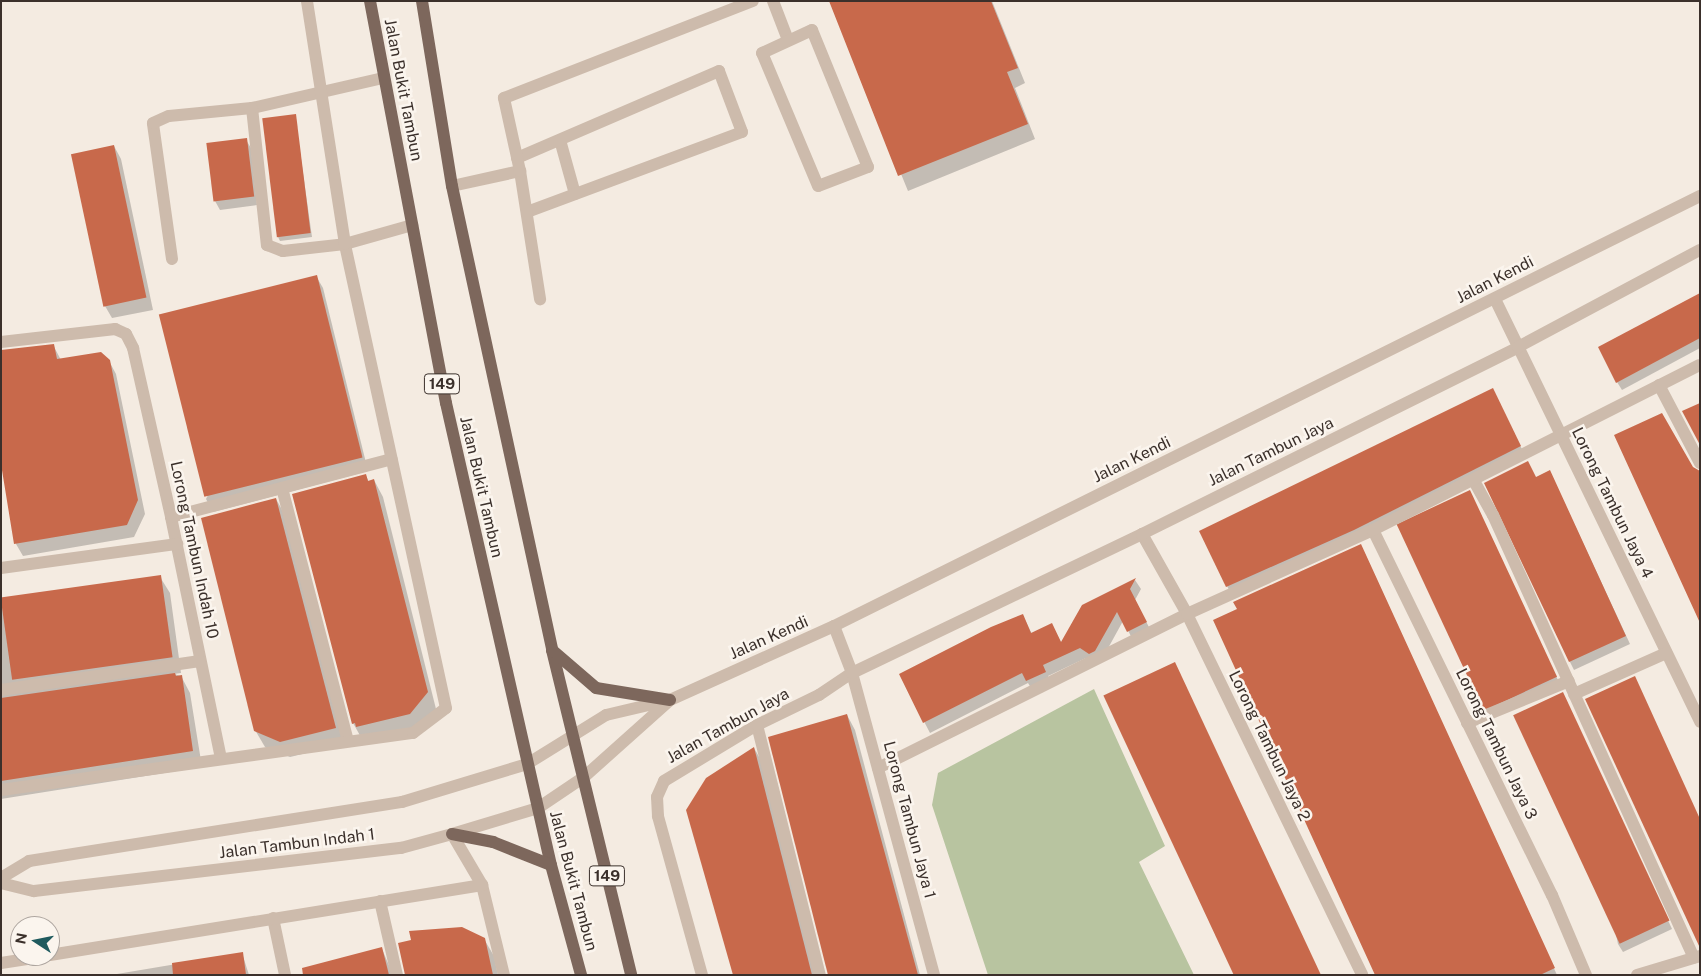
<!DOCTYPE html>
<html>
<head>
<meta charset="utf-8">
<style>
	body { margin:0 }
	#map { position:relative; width:1701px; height:976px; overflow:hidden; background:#f4ebe1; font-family:"Public Sans",sans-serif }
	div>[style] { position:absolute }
	.green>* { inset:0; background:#b8c4a0 }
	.shadow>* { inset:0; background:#0003; transform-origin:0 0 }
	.building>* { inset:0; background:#c8694b; transform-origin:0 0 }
	.minor>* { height:12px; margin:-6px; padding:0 6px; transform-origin:6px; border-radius:6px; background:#cdbbac }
	.major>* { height:12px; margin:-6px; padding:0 6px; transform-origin:6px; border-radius:6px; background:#7d675c }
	span { translate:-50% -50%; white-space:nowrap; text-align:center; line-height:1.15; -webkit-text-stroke:5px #fbf5ee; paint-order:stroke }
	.shield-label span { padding:1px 4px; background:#fbf5ee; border:1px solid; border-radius:4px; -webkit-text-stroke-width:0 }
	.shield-label { font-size:15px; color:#3b302b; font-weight:700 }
	.street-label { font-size:16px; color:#3b302b }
	.frame { position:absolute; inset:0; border:2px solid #3b302b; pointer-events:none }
	.north { position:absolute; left:10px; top:916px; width:50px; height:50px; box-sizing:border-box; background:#fbf5ee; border:1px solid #aea6a0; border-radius:50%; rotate:281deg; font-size:14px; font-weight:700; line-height:20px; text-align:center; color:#3b302b }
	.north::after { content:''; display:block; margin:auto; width:18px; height:22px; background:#1f5a5e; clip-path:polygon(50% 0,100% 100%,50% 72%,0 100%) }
</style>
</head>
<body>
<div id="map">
	<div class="green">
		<div style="clip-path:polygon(1094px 689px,1165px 846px,1139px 862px,1194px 975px,988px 975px,932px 805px,938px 773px)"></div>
	</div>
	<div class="shadow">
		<div style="clip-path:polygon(830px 1px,992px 1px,1025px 83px,1015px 88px,1035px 139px,908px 191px)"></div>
		<div style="clip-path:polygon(295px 116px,312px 237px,280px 241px,278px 237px)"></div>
		<div style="clip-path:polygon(246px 140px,251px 148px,257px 205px,220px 210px,215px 201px)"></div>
		<div style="clip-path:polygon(114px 146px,121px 159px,153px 310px,112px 318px,105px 306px)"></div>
		<div style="clip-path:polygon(316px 276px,323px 288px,368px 471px,213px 512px,206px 499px)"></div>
		<div style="clip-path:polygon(1700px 294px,1700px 348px,1622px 390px,1617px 382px)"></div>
		<div style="clip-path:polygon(53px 345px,61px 360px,109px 361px,116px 374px,145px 514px,134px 537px,23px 556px,16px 544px)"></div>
		<div style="left:1497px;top:398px;width:64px;height:325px;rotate:64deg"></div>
		<div style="clip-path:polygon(1550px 472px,1630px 644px,1574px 670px,1570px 662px,1536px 478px)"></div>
		<div style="clip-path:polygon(366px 476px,369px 482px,374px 480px,383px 497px,436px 709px,419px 730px,362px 739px,353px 723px)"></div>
		<div style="clip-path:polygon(276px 499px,285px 515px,344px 744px,290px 757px,265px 747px,255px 730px)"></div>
		<div style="left:1474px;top:500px;width:205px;height:79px;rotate:65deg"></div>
		<div style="clip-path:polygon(1365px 554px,1557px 975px,1377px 975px)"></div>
		<div style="clip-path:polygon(160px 577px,170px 593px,181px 673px,174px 674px,181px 676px,190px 693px,202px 767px,1px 799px,1px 600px)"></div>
		<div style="clip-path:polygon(1135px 580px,1141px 589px,1135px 600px,1152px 633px,1134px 642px,1123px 621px,1101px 661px,1086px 658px,1048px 676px,1051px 683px,1033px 691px,1028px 683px,930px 733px,900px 675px,1023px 616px,1032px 634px,1052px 625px,1062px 644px)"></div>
		<div style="clip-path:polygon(1567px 702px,1672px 929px,1623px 952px,1618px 944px)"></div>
		<div style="clip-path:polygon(847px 715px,855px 730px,920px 975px,828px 975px)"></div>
		<div style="clip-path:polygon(754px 748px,762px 762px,815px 975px,734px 975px)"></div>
		<div style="clip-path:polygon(484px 939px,494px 956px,498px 975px,406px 975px)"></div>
		<div style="clip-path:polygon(382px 949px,393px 975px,324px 975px)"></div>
		<div style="clip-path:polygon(242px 953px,249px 975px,111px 975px)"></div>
	</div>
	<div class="building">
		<div style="clip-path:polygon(829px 1px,991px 1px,1018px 68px,1007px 72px,1028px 124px,898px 176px)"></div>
		<div style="left:296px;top:114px;width:120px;height:34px;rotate:83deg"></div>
		<div style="left:247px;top:138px;width:59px;height:41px;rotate:83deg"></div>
		<div style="left:114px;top:145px;width:156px;height:44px;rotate:78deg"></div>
		<div style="left:317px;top:275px;width:188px;height:163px;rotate:76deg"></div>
		<div style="clip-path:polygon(1700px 293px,1700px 338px,1616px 383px,1598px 347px)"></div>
		<div style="clip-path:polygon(54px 344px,57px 359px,101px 352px,110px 360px,138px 500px,127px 525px,14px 544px,1px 464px,1px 350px)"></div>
		<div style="clip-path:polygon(1493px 388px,1521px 446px,1354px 530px,1226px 587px,1199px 531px)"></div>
		<div style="clip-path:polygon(1700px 403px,1700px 445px,1682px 411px)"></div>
		<div style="clip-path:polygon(1662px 413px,1693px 467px,1700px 471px,1700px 623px,1614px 435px)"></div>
		<div style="clip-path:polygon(1528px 461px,1536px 477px,1550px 470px,1626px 636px,1569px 662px,1484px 483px)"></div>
		<div style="clip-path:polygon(366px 474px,368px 481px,374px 479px,428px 692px,410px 714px,356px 727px,355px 723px,352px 724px,292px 494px)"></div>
		<div style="left:1470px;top:490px;width:206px;height:81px;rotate:65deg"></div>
		<div style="clip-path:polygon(276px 498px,336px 728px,280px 742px,254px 731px,201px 518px)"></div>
		<div style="clip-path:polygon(1361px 544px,1555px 968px,1540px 975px,1375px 975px,1213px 620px,1237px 609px,1233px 602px)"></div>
		<div style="left:161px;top:575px;width:83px;height:162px;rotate:82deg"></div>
		<div style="clip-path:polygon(1136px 578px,1130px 589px,1147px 622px,1127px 632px,1117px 612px,1095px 651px,1089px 654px,1080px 648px,1043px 665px,1046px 672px,1026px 681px,1022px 673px,923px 723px,899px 674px,991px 627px,1023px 614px,1031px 633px,1052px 623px,1061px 642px,1082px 605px)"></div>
		<div style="left:1175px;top:662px;width:346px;height:79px;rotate:65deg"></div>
		<div style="clip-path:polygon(175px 673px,176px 676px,182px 675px,193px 751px,1px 781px,1px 698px)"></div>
		<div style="clip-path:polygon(1635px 676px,1700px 819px,1700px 948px,1585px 699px)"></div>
		<div style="left:1563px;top:692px;width:252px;height:55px;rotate:65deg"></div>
		<div style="clip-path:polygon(847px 714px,918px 975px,828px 975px,768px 737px)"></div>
		<div style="clip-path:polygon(754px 747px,812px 975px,733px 975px,686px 810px,706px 778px)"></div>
		<div style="clip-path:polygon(462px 927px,485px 938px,493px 975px,405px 975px,398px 943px,411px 940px,409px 931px)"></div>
		<div style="clip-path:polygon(382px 947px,389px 975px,303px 975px,302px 968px)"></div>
		<div style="clip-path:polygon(243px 952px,246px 975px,173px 975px,172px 963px)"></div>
	</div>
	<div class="minor">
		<div style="left:773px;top:1px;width:42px;rotate:69deg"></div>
		<div style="left:812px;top:30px;width:148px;rotate:67.8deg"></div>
		<div style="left:868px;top:167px;width:53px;rotate:159.2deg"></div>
		<div style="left:818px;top:186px;width:144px;rotate:-112.8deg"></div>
		<div style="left:762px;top:53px;width:55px;rotate:-24.7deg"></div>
		<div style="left:383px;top:78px;width:134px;rotate:167.1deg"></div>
		<div style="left:252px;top:108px;width:138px;rotate:83.8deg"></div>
		<div style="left:267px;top:245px;width:17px;rotate:21deg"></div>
		<div style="left:283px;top:251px;width:62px;rotate:-6.4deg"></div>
		<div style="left:345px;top:244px;width:70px;rotate:-15.8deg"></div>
		<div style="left:560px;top:140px;width:56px;rotate:74.5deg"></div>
		<div style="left:517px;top:158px;width:220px;rotate:-23.3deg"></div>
		<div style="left:719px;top:71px;width:65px;rotate:69.3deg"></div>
		<div style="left:742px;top:132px;width:229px;rotate:159.6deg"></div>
		<div style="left:520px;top:171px;width:130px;rotate:81.1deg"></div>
		<div style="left:452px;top:186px;width:70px;rotate:-12.4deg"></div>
		<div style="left:520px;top:171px;width:75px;rotate:-102.4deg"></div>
		<div style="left:504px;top:98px;width:267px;rotate:-21.3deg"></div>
		<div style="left:172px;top:259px;width:137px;rotate:-98deg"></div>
		<div style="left:153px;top:123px;width:17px;rotate:-24deg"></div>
		<div style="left:169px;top:116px;width:83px;rotate:-5.5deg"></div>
		<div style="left:1495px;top:299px;width:470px;rotate:64.1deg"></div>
		<div style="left:1px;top:342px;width:115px;rotate:-6.5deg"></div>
		<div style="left:115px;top:329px;width:12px;rotate:24deg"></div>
		<div style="left:126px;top:334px;width:16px;rotate:63deg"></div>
		<div style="left:133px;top:348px;width:173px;rotate:77.3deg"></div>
		<div style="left:171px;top:517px;width:247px;rotate:78.3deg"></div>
		<div style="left:1659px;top:385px;width:88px;rotate:62.3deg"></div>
		<div style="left:1474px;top:481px;width:39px;rotate:61deg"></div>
		<div style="left:1493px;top:515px;width:486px;rotate:65.6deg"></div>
		<div style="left:282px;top:488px;width:261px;rotate:75.4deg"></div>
		<div style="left:171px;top:517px;width:228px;rotate:-14.7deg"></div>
		<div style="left:1373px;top:530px;width:407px;rotate:63.9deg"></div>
		<div style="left:1552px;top:895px;width:87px;rotate:67deg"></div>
		<div style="left:1142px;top:534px;width:92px;rotate:60.6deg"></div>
		<div style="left:1187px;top:614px;width:401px;rotate:64.1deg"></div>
		<div style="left:1px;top:568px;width:178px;rotate:-7.8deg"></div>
		<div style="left:834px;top:626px;width:50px;rotate:69deg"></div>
		<div style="left:852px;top:673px;width:313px;rotate:74.8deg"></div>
		<div style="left:1px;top:690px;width:201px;rotate:-8.3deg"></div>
		<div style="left:1574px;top:694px;width:101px;rotate:-24deg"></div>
		<div style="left:1467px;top:723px;width:110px;rotate:-22.4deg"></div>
		<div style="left:757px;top:725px;width:258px;rotate:75.9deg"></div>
		<div style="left:878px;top:768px;width:345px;rotate:-26.5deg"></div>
		<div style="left:1187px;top:614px;width:204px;rotate:-24.3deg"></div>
		<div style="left:1373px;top:530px;width:366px;rotate:-26.8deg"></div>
		<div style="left:1px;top:790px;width:416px;rotate:-7.9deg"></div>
		<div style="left:413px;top:733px;width:41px;rotate:-37.1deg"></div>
		<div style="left:446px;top:708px;width:475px;rotate:-102.3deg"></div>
		<div style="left:345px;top:244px;width:246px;rotate:-98.9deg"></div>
		<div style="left:452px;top:834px;width:59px;rotate:59.5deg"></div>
		<div style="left:482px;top:885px;width:93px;rotate:76.3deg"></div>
		<div style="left:1px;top:878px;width:33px;rotate:-31deg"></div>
		<div style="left:29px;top:861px;width:378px;rotate:-9deg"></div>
		<div style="left:402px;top:802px;width:131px;rotate:-16.9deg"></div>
		<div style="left:527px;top:764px;width:93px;rotate:-31.8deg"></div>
		<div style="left:606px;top:715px;width:66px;rotate:-13.2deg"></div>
		<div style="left:670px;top:700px;width:180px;rotate:-24.3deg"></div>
		<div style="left:834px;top:626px;width:967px;rotate:-26.41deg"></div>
		<div style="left:1px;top:883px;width:34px;rotate:14deg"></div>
		<div style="left:34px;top:891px;width:370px;rotate:-6.7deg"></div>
		<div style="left:401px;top:848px;width:53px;rotate:-15.4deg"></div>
		<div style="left:452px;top:834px;width:90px;rotate:-16.8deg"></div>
		<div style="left:538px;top:808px;width:55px;rotate:-34deg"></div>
		<div style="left:584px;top:777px;width:114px;rotate:-41.8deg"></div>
		<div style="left:380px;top:901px;width:76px;rotate:77.1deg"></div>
		<div style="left:273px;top:918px;width:58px;rotate:78.1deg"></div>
		<div style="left:50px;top:955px;width:438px;rotate:-9.2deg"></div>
		<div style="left:1px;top:963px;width:46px;rotate:-8.8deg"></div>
		<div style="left:702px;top:975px;width:165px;rotate:-105.5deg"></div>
		<div style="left:658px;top:816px;width:19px;rotate:-93deg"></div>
		<div style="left:657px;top:797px;width:17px;rotate:-66deg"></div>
		<div style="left:664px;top:781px;width:109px;rotate:-31.1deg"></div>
		<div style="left:757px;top:725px;width:69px;rotate:-25.8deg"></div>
		<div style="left:819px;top:695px;width:40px;rotate:-34deg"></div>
		<div style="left:852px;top:673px;width:322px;rotate:-25.6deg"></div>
		<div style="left:1142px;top:534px;width:420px;rotate:-26.4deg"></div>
		<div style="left:1518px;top:347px;width:206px;rotate:-28.1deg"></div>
		<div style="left:1637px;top:975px;width:66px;rotate:-16.8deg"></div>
	</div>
	<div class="major">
		<div style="left:370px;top:1px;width:409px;rotate:79.3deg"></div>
		<div style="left:446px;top:403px;width:474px;rotate:77.2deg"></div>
		<div style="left:551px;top:865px;width:114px;rotate:74.7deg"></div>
		<div style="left:422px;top:1px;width:187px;rotate:80.8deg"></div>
		<div style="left:452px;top:186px;width:475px;rotate:77.8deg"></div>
		<div style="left:552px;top:650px;width:334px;rotate:76.3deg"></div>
		<div style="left:552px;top:650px;width:58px;rotate:40.8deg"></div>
		<div style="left:596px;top:688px;width:75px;rotate:9.2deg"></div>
		<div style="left:452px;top:834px;width:42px;rotate:11deg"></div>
		<div style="left:493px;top:842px;width:62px;rotate:21.6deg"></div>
	</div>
	<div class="shield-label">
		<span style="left:442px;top:384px">149</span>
		<span style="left:607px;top:876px">149</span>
	</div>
	<div class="street-label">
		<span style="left:403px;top:90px;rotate:79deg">Jalan Bukit Tambun</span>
		<span style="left:1495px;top:280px;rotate:-27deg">Jalan Kendi</span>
		<span style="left:1271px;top:452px;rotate:-26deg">Jalan Tambun Jaya</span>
		<span style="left:1132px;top:460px;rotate:-26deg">Jalan Kendi</span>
		<span style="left:481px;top:487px;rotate:77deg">Jalan Bukit Tambun</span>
		<span style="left:1612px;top:503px;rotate:64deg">Lorong Tambun Jaya 4</span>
		<span style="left:194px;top:550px;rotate:78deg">Lorong Tambun Indah 10</span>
		<span style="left:769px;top:638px;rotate:-24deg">Jalan Kendi</span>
		<span style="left:728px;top:726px;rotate:-29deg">Jalan Tambun Jaya</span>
		<span style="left:1496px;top:744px;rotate:64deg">Lorong Tambun Jaya 3</span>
		<span style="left:1269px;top:746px;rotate:64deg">Lorong Tambun Jaya 2</span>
		<span style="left:909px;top:820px;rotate:75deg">Lorong Tambun Jaya 1</span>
		<span style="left:297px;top:844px;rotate:-7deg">Jalan Tambun Indah 1</span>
		<span style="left:573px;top:881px;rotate:75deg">Jalan Bukit Tambun</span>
	</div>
	<div class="frame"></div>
	<div class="north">N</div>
</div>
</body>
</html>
